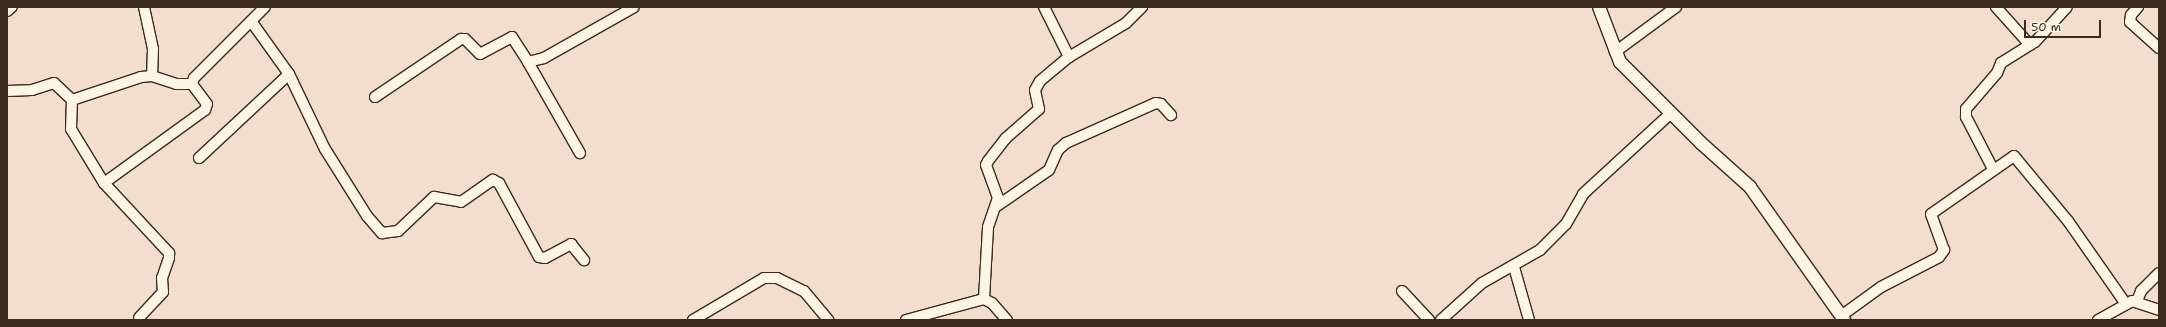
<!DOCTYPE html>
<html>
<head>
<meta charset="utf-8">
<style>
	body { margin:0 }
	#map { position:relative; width:2166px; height:327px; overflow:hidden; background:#f3decd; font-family:"Shantell Sans",sans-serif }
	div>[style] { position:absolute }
	.roads { filter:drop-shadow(1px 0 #3b2a1e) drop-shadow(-1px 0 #3b2a1e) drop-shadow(0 1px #3b2a1e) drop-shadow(0 -1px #3b2a1e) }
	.minor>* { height:10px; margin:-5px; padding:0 5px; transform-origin:5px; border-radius:5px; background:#fcf5e5 }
	.tertiary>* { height:12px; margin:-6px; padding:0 6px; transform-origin:6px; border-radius:6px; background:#fcf5e5 }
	span { translate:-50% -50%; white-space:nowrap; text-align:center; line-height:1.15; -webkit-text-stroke:3px #fcf5e5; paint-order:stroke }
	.frame { position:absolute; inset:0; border:8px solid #3b2a1e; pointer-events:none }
	.scale { position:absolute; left:2024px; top:20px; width:77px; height:18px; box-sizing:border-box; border:2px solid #3b2a1e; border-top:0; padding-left:5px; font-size:12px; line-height:14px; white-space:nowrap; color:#3b2a1e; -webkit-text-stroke:3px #fcf5e5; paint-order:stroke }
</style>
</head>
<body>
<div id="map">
	<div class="roads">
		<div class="minor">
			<div style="left:144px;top:7px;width:43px;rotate:77.9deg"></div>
			<div style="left:153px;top:49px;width:27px;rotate:92deg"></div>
			<div style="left:1044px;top:7px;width:56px;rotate:63.4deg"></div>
			<div style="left:1996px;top:7px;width:51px;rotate:48.2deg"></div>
			<div style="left:2138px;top:7px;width:11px;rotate:131deg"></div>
			<div style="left:2131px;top:15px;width:7px;rotate:98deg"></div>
			<div style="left:2130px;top:22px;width:39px;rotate:42deg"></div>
			<div style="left:7px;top:11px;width:6px;rotate:-39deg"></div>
			<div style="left:251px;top:21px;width:65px;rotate:54.4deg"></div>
			<div style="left:289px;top:74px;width:83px;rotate:64.4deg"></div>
			<div style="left:325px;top:149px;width:79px;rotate:57.9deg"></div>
			<div style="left:367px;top:216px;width:23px;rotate:49deg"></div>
			<div style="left:382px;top:233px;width:16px;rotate:-7deg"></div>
			<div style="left:398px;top:231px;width:50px;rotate:-43.4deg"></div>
			<div style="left:434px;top:197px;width:27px;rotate:10deg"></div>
			<div style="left:461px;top:202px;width:39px;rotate:-35deg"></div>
			<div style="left:493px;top:180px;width:7px;rotate:27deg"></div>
			<div style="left:499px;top:183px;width:84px;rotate:61.6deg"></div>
			<div style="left:539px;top:257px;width:6px;rotate:9deg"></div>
			<div style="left:545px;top:258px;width:30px;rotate:-28deg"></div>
			<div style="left:571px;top:244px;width:21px;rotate:51deg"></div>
			<div style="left:1615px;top:52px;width:76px;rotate:-36.4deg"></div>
			<div style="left:528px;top:62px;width:105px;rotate:60.3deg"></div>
			<div style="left:7px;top:91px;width:25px;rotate:-2deg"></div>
			<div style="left:32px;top:90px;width:23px;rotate:-18deg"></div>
			<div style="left:54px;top:83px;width:25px;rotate:43deg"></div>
			<div style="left:72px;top:100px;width:73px;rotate:-18.4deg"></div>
			<div style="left:141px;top:77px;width:11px;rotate:-5deg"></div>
			<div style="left:152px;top:76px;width:25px;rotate:18deg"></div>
			<div style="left:176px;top:84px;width:16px"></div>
			<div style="left:375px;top:97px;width:104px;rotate:-34deg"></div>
			<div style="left:461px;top:39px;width:4px"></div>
			<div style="left:465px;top:39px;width:21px;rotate:45deg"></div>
			<div style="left:480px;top:54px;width:36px;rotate:-28deg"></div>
			<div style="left:512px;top:37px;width:30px;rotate:57deg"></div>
			<div style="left:528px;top:62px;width:16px;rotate:-14deg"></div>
			<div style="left:544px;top:58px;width:103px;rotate:-29.5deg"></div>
			<div style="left:72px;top:100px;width:29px;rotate:92deg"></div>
			<div style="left:71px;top:129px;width:63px;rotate:58.6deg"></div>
			<div style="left:104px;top:183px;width:96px;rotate:47.1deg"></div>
			<div style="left:169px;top:253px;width:5px;rotate:90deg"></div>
			<div style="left:169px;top:258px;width:21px;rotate:109deg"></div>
			<div style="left:162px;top:278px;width:14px;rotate:86deg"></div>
			<div style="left:163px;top:292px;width:35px;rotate:133deg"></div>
			<div style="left:199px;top:158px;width:123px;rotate:-43deg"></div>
			<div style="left:1993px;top:169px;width:59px;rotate:-117.4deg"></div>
			<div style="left:1966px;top:117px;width:8px;rotate:-90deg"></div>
			<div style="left:1966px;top:109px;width:48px;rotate:-49.3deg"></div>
			<div style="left:1997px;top:73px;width:11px;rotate:-68deg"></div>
			<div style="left:2001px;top:63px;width:40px;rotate:-32deg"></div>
			<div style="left:2035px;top:42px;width:47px;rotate:-47.6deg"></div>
			<div style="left:104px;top:183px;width:125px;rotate:-35.9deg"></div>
			<div style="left:205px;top:110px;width:6px;rotate:-72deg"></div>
			<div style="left:207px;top:104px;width:25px;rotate:-127deg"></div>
			<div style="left:192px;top:84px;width:6px;rotate:-72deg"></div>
			<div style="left:194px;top:78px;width:100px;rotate:-45deg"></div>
			<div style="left:997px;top:206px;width:63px;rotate:-34.7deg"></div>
			<div style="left:1049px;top:170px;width:22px;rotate:-66deg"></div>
			<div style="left:1058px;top:150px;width:11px;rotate:-41deg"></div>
			<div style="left:1066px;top:143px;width:98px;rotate:-24deg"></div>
			<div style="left:1156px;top:103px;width:5px;rotate:11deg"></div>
			<div style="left:1161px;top:104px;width:15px;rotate:48deg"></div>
			<div style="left:1514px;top:267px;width:55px;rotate:74.2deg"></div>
			<div style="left:1402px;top:291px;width:40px;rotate:47deg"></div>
			<div style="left:984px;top:299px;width:72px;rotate:-86.8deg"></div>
			<div style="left:988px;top:227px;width:31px;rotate:-71deg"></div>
			<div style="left:998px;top:198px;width:35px;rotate:-110deg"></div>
			<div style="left:986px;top:165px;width:4px;rotate:-63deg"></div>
			<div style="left:988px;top:161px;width:29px;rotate:-52deg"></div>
			<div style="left:1006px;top:138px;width:44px;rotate:-41.3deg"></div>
			<div style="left:1039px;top:109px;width:19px;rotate:-102deg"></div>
			<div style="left:1035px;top:90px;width:10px;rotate:-61deg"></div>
			<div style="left:1040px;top:81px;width:38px;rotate:-40deg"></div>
			<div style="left:1069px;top:57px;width:66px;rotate:-30.8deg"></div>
			<div style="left:1126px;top:23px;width:23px;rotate:-45deg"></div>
			<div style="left:2137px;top:301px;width:11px;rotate:-68deg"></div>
			<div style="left:2141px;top:291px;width:25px;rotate:-45deg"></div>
			<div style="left:1841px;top:316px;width:49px;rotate:-35.9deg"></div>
			<div style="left:1881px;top:287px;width:65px;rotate:-27.3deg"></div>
			<div style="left:1939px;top:257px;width:9px;rotate:-54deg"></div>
			<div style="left:1944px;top:250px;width:38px;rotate:-110deg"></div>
			<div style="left:1931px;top:214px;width:101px;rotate:-34.9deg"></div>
			<div style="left:2014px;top:156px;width:85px;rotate:50.3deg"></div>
			<div style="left:2068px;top:221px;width:101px;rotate:55.1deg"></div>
			<div style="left:693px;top:320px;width:82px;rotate:-30.6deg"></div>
			<div style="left:764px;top:278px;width:13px"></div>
			<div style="left:777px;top:278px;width:30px;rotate:26deg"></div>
			<div style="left:804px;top:291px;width:38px;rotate:50deg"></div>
			<div style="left:906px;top:320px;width:81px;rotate:-15.1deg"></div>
			<div style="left:984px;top:299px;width:9px;rotate:27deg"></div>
			<div style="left:992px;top:303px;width:23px;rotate:49deg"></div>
			<div style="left:1441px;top:320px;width:55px;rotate:-42.1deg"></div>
			<div style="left:1482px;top:283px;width:67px;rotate:-29.6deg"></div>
			<div style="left:1540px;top:250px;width:37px;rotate:-45deg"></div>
			<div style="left:1566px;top:224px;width:34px;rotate:-60deg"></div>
			<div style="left:1583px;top:194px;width:120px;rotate:-42.6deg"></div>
			<div style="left:2098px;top:320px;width:39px;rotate:-29deg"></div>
			<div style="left:2132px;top:301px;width:28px;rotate:18deg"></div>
		</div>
		<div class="tertiary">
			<div style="left:1599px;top:7px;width:59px;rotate:69.1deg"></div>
			<div style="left:1620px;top:62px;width:115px;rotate:45deg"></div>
			<div style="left:1701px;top:143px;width:66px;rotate:41.9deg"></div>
			<div style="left:1750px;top:187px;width:163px;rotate:54.7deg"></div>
		</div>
	</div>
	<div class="frame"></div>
	<div class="scale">50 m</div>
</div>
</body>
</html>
